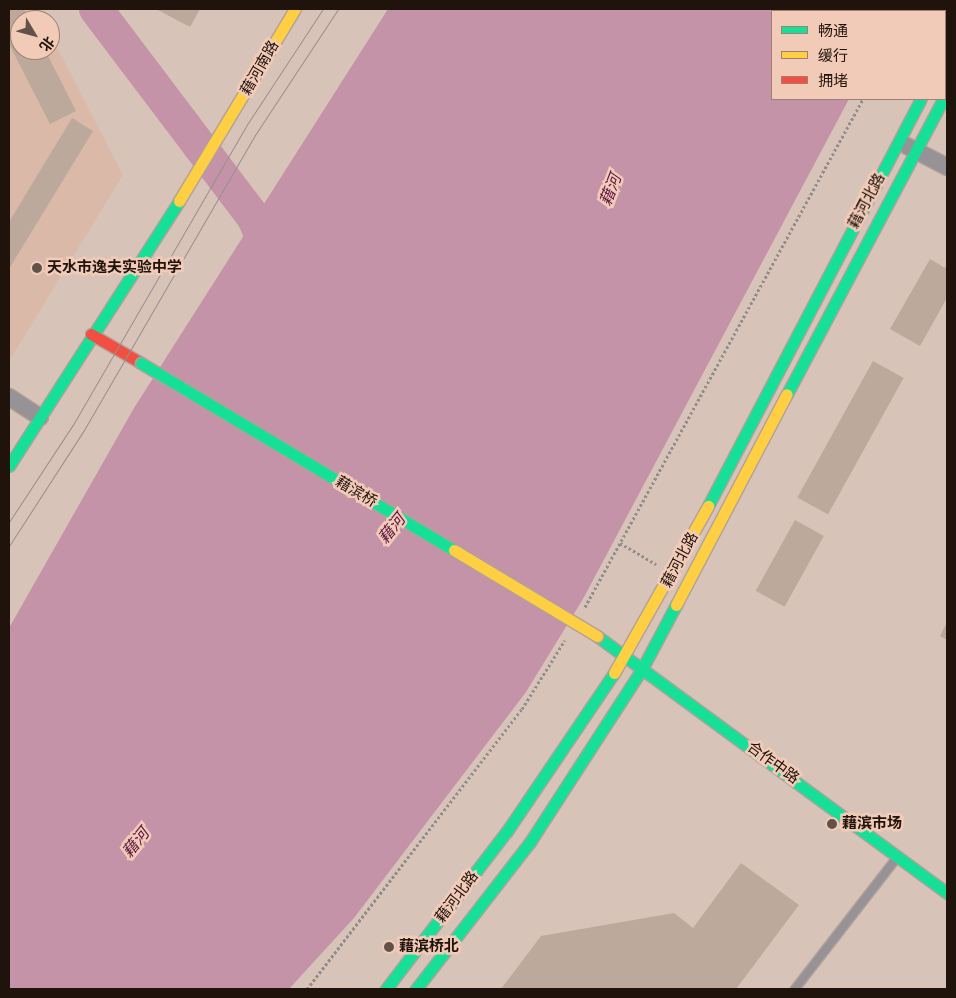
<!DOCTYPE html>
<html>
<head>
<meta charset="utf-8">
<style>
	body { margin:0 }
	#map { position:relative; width:956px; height:998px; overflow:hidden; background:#d8c3b9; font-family:"Fira Sans Condensed","Noto Sans SC",sans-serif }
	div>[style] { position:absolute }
	.built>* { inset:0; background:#dbb9a8 }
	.water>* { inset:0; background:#c593a8 }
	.river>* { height:34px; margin:-17px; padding:0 17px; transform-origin:17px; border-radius:17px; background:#c593a8 }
	.building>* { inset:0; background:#bca99b; transform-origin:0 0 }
	.path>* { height:3px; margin-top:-1.5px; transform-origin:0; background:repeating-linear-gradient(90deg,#928c8b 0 2.5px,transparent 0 5px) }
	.roads { filter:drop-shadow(1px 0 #b1a199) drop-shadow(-1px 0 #b1a199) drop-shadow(0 1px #b1a199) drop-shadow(0 -1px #b1a199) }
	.lane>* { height:8px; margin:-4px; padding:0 4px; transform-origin:4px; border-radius:4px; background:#969295 }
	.street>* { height:16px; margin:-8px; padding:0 8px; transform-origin:8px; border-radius:8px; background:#969295 }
	.fast>* { height:11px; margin:-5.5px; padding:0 5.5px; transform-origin:5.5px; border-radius:5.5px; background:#16e098 }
	.slow>* { height:11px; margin:-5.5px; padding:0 5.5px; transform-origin:5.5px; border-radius:5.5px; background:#ffcf43 }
	.jam>* { height:11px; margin:-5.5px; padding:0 5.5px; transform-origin:5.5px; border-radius:5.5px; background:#f24e42 }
	.tram>* { height:1px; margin:-0.5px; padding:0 0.5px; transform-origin:0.5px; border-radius:0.5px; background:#978f8e }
	.bridges { filter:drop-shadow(1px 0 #b1a199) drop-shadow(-1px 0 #b1a199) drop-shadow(0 1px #b1a199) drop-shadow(0 -1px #b1a199) }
	.fast-bridge>* { height:11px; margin:-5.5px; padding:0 5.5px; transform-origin:5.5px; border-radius:5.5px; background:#16e098 }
	.slow-bridge>* { height:11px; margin:-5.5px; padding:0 5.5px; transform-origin:5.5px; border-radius:5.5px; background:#ffcf43 }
	.dots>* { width:14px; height:14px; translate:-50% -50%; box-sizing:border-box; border:2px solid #f2cbb8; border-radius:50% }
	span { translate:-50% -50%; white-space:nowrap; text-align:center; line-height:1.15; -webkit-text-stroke:5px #f2cbb8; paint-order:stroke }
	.street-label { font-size:15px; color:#20130c }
	.poi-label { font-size:15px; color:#20130c; font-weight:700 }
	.left { translate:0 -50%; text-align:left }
	.water-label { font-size:16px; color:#5f1544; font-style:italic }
	.frame { position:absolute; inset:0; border:10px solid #20130c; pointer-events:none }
	.legend { position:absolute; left:771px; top:10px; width:175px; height:90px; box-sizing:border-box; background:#f2cbb8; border:1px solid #9e8173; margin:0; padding:6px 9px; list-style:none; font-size:15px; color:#20130c }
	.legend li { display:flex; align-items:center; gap:10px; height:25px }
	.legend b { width:25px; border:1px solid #9e8173 }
	.north { position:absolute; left:10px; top:10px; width:50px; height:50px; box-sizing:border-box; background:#f2cbb8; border:1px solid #9e8173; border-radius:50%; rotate:127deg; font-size:14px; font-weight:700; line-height:20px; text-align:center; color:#20130c }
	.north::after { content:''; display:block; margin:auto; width:18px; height:22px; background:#605149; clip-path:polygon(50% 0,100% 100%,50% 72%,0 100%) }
</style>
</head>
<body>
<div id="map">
	<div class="built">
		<div style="clip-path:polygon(9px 9px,37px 9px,43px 20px,20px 20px,20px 50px,50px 50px,50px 34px,123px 175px,9px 361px)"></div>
	</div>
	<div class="water">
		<div style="clip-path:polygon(388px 9px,870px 9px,772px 11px,772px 99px,849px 99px,583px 599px,526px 692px,354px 918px,289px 989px,9px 989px,9px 628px,134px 408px)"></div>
	</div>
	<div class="river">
		<div style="left:96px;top:9px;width:262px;rotate:52.9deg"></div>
		<div style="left:254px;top:218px;width:46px;rotate:66.8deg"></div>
	</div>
	<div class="building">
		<div style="clip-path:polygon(9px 9px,24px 9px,29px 20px,20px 20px,20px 50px,45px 50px,76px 111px,50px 124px,9px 44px)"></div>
		<div style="clip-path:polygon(156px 9px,200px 9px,190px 27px)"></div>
		<div style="clip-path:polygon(72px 118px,93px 131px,9px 269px,9px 222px)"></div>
		<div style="clip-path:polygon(930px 259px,945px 268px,947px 262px,947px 298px,920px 346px,890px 329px)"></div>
		<div style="left:873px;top:361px;width:35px;height:156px;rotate:29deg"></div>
		<div style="left:795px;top:520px;width:33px;height:81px;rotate:29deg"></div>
		<div style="clip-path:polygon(947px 622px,947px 640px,940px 636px)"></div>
		<div style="clip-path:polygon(741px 863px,799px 905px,736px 989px,501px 989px,541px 936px,674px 913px,693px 928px)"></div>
	</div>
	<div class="path">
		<div style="left:903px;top:11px;width:2px;rotate:-90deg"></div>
		<div style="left:620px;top:543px;width:42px;rotate:30.3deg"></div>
		<div style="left:585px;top:607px;width:579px;rotate:-61.31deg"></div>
		<div style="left:307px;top:989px;width:353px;rotate:-52.5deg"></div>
		<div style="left:522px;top:709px;width:81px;rotate:-58.1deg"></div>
	</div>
	<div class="roads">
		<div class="lane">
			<div style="left:795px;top:989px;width:165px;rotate:-52.2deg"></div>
		</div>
		<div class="street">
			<div style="left:907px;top:146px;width:45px;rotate:27.7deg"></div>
			<div style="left:9px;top:397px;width:37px;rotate:33deg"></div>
		</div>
		<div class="fast">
			<div style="left:945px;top:55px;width:4px;rotate:-63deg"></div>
			<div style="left:787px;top:394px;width:334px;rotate:-62.1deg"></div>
			<div style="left:9px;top:466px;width:315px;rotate:-57.3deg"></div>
			<div style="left:708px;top:506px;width:459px;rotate:-62.4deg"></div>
			<div style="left:597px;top:636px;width:434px;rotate:36.3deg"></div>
			<div style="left:386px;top:989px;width:199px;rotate:-52.6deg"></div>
			<div style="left:507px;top:831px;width:191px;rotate:-55.9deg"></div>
			<div style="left:416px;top:989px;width:186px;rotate:-52.2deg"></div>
			<div style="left:530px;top:842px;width:208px;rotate:-57.1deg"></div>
			<div style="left:643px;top:667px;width:70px;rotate:-62deg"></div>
		</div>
		<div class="slow">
			<div style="left:179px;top:201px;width:224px;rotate:-58.9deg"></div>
			<div style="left:676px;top:605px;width:238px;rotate:-62.3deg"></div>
			<div style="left:614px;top:673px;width:192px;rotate:-60.6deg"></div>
		</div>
		<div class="jam">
			<div style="left:91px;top:334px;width:58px;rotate:30.1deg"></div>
		</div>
	</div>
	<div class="tram">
		<div style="left:9px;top:522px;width:118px;rotate:-56.7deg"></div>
		<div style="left:74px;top:423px;width:343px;rotate:-59.9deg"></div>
		<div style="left:246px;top:126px;width:140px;rotate:-56.7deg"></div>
		<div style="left:9px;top:546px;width:138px;rotate:-57.1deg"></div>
		<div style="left:84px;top:430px;width:341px;rotate:-59.9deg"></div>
		<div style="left:255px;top:135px;width:151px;rotate:-56.6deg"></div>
	</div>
	<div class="bridges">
		<div class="fast-bridge">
			<div style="left:141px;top:363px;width:365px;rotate:30.9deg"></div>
		</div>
		<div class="slow-bridge">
			<div style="left:454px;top:550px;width:167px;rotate:31deg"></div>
		</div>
	</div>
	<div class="dots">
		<div style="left:37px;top:268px;background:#605149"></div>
		<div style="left:832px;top:824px;background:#605149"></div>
		<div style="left:389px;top:947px;background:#605149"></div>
	</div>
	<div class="street-label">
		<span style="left:260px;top:68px;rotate:-60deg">藉河南路</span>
		<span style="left:867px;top:201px;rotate:-62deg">藉河北路</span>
		<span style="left:356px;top:492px;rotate:31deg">藉滨桥</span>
		<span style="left:680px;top:560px;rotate:-62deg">藉河北路</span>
		<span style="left:773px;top:763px;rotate:36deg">合作中路</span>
		<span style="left:457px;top:897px;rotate:-53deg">藉河北路</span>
	</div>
	<div class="poi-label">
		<span class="left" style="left:47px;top:268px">天水市逸夫实验中学</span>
		<span class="left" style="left:842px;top:824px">藉滨市场</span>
		<span class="left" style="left:399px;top:947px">藉滨桥北</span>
	</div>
	<div class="water-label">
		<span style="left:611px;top:190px;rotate:-69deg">藉河</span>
		<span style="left:392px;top:529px;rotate:-51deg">藉河</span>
		<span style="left:136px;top:843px;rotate:-51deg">藉河</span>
	</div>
	<div class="frame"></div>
	<ul class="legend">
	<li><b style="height:6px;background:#16e098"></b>畅通</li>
	<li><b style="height:6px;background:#ffcf43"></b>缓行</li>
	<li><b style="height:6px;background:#f24e42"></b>拥堵</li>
	</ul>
	<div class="north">北</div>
</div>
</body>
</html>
